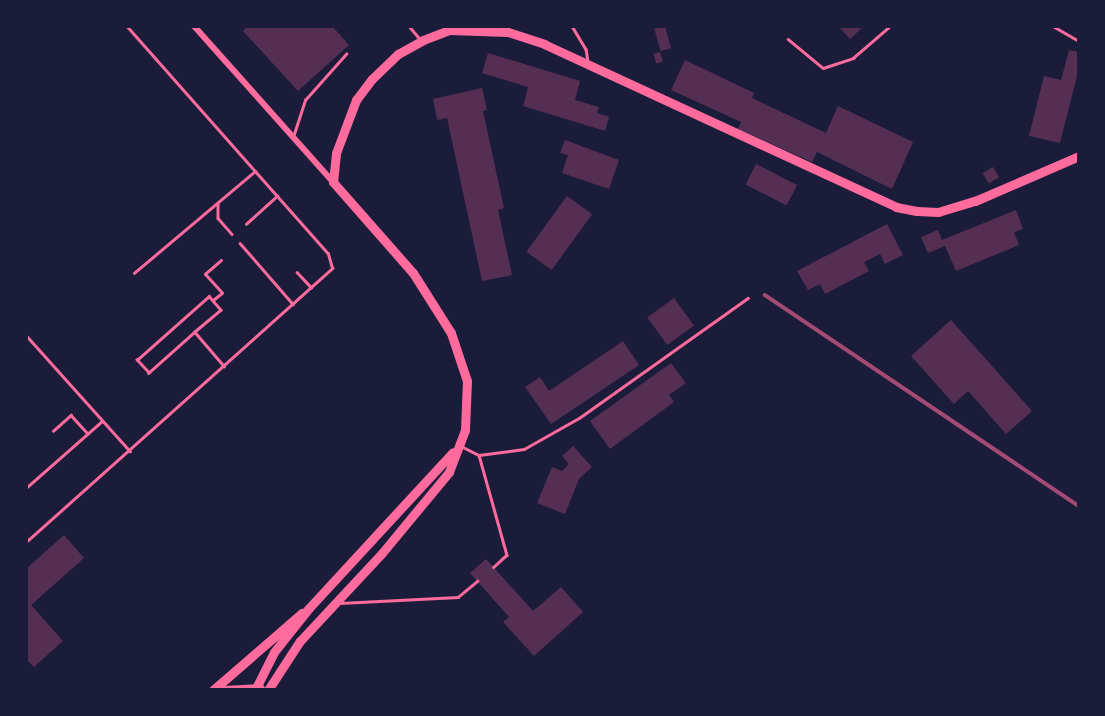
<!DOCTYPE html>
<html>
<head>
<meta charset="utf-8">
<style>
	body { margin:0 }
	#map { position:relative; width:1105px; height:716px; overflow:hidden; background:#1b1b3a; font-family:"Fira Sans Condensed",sans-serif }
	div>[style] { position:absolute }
	.building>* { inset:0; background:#542f53; transform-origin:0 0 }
	.service>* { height:2.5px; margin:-1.25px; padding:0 1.25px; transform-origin:1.25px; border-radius:1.25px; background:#ff6b9d }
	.minor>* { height:6px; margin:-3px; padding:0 3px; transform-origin:3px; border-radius:3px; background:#ff6b9d }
	.secondary>* { height:9px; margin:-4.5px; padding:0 4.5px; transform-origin:4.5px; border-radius:4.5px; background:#ff6b9d }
	.rail>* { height:3.5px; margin:-1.75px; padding:0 1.75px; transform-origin:1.75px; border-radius:1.75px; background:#a44b75 }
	span { translate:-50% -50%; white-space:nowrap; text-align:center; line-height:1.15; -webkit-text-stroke:5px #1b1b3a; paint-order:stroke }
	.frame { position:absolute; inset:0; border:28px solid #1b1b3a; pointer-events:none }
</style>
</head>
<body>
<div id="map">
	<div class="building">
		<div style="clip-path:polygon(248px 26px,332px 26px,349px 45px,298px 91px,243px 31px)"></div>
		<div style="left:665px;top:26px;width:23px;height:11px;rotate:75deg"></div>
		<div style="clip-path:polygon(838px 26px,864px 26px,850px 39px)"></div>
		<div style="clip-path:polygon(1069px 50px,1079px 52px,1079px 68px,1060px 143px,1029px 136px,1044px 76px,1061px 80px)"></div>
		<div style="left:660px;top:52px;width:10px;height:7px;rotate:73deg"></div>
		<div style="clip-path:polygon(488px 53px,580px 81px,575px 100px,599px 107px,597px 113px,609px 117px,605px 131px,523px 106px,528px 87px,482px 73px)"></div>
		<div style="clip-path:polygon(685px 60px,754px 93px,752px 98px,826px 133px,838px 106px,913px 142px,892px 189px,817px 152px,812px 162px,738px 129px,741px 122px,671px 90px)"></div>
		<div style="clip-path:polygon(482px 88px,487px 110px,483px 111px,504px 208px,498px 210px,512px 275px,482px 281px,447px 118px,437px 120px,433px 99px)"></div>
		<div style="clip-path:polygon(565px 140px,619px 160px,609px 189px,562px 173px,568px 155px,560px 153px)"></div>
		<div style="left:756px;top:164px;width:46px;height:23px;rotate:27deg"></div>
		<div style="left:993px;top:167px;width:12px;height:12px;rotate:59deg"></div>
		<div style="left:567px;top:196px;width:31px;height:69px;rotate:36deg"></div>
		<div style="clip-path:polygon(1016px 210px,1023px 229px,1014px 232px,1019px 245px,956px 271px,945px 246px,928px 253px,921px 237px,938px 230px,942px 240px)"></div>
		<div style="clip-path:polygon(887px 224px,903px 255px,885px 264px,880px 254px,864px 262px,869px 271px,825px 294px,820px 284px,808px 290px,797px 271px)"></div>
		<div style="left:674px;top:298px;width:34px;height:33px;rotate:54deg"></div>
		<div style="clip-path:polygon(951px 320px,1032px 411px,1006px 434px,968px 391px,954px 404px,911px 356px)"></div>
		<div style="clip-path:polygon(623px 341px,639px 365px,551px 424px,525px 387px,540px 377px,549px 391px)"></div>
		<div style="clip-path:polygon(671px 363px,686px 383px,669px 395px,674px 402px,610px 449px,590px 421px)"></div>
		<div style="clip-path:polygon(573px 446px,592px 467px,579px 479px,565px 514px,537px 503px,552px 467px,562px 471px,569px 464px,562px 456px)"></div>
		<div style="clip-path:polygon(64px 535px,84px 558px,31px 605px,63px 641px,34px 667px,26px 659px,26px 569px)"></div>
		<div style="clip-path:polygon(486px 559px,533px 611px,561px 587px,583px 612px,534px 656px,503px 622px,509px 617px,470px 573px)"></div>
	</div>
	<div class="service">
		<div style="left:409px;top:26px;width:16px;rotate:50deg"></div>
		<div style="left:572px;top:26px;width:27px;rotate:59deg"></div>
		<div style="left:586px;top:49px;width:12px;rotate:81deg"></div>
		<div style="left:1053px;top:26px;width:30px;rotate:30deg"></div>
		<div style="left:788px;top:39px;width:45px;rotate:39.6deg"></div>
		<div style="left:823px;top:68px;width:32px;rotate:-18deg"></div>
		<div style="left:853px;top:58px;width:49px;rotate:-40.9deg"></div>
		<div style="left:294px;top:134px;width:36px;rotate:-72deg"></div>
		<div style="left:305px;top:100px;width:62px;rotate:-48.3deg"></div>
		<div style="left:218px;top:204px;width:14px;rotate:90deg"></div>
		<div style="left:218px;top:218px;width:21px;rotate:49deg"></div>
		<div style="left:246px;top:224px;width:42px;rotate:-42.1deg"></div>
		<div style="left:240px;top:243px;width:81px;rotate:49deg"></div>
		<div style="left:297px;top:272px;width:21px;rotate:47deg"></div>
		<div style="left:134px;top:273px;width:158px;rotate:-40.1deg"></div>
		<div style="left:213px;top:300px;width:11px;rotate:-38deg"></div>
		<div style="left:222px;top:293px;width:25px;rotate:-132deg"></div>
		<div style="left:205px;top:274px;width:21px;rotate:-41deg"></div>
		<div style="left:195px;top:332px;width:62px;rotate:138.3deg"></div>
		<div style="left:149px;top:373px;width:18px;rotate:-133deg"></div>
		<div style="left:137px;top:360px;width:96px;rotate:-41.6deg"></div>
		<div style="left:209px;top:296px;width:18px;rotate:49deg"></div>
		<div style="left:221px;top:310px;width:34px;rotate:140deg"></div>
		<div style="left:195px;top:332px;width:45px;rotate:49.5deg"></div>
		<div style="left:26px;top:335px;width:156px;rotate:48.1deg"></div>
		<div style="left:53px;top:431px;width:24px;rotate:-42deg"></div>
		<div style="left:71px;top:415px;width:25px;rotate:48deg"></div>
		<div style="left:463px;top:447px;width:18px;rotate:27deg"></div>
		<div style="left:479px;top:455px;width:104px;rotate:74.4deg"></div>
		<div style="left:507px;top:555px;width:18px;rotate:137deg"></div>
		<div style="left:479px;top:455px;width:45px;rotate:-7.6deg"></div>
		<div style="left:524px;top:449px;width:63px;rotate:-29.4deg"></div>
		<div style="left:579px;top:418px;width:207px;rotate:-35.4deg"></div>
		<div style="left:26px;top:488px;width:101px;rotate:-41.4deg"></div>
		<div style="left:26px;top:542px;width:411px;rotate:-41.8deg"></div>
		<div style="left:332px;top:268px;width:15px;rotate:-106deg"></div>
		<div style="left:328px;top:254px;width:305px;rotate:-131.5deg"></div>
		<div style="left:340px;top:603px;width:118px;rotate:-2.9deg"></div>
		<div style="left:458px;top:597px;width:25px;rotate:-40deg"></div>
	</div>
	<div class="minor">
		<div style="left:194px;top:26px;width:209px;rotate:48.3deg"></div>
	</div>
	<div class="secondary">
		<div style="left:213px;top:690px;width:118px;rotate:-40.9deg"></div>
		<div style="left:224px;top:690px;width:36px;rotate:-3deg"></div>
		<div style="left:255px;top:690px;width:42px;rotate:-63.4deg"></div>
		<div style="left:274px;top:652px;width:56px;rotate:-51.5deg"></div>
		<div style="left:309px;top:608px;width:212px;rotate:-47.3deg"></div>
		<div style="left:268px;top:690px;width:59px;rotate:-56.9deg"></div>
		<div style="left:300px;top:641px;width:120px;rotate:-47deg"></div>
		<div style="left:382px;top:553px;width:105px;rotate:-50.4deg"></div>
		<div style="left:449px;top:472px;width:45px;rotate:-69.1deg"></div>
		<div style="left:465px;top:430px;width:49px;rotate:-87.7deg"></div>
		<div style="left:467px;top:381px;width:51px;rotate:-108.4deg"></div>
		<div style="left:451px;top:333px;width:71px;rotate:-122.3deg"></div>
		<div style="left:413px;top:273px;width:121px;rotate:-131.3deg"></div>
		<div style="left:333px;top:182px;width:29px;rotate:-84deg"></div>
		<div style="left:336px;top:153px;width:57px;rotate:-69.3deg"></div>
		<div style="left:356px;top:100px;width:26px;rotate:-53deg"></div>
		<div style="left:372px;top:79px;width:36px;rotate:-44deg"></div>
		<div style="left:398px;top:54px;width:29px;rotate:-29deg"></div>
		<div style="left:423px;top:40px;width:28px;rotate:-21deg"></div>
		<div style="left:449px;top:30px;width:59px;rotate:1.9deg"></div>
		<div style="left:508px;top:32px;width:38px;rotate:18deg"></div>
		<div style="left:544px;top:44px;width:388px;rotate:24.8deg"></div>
		<div style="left:896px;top:207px;width:21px;rotate:11deg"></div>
		<div style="left:917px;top:211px;width:21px;rotate:3deg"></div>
		<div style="left:938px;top:212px;width:39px;rotate:-17deg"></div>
		<div style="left:975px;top:201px;width:113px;rotate:-23.4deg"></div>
	</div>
	<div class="rail">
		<div style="left:765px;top:295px;width:378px;rotate:33.9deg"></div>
	</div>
	<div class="frame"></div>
</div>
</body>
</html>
